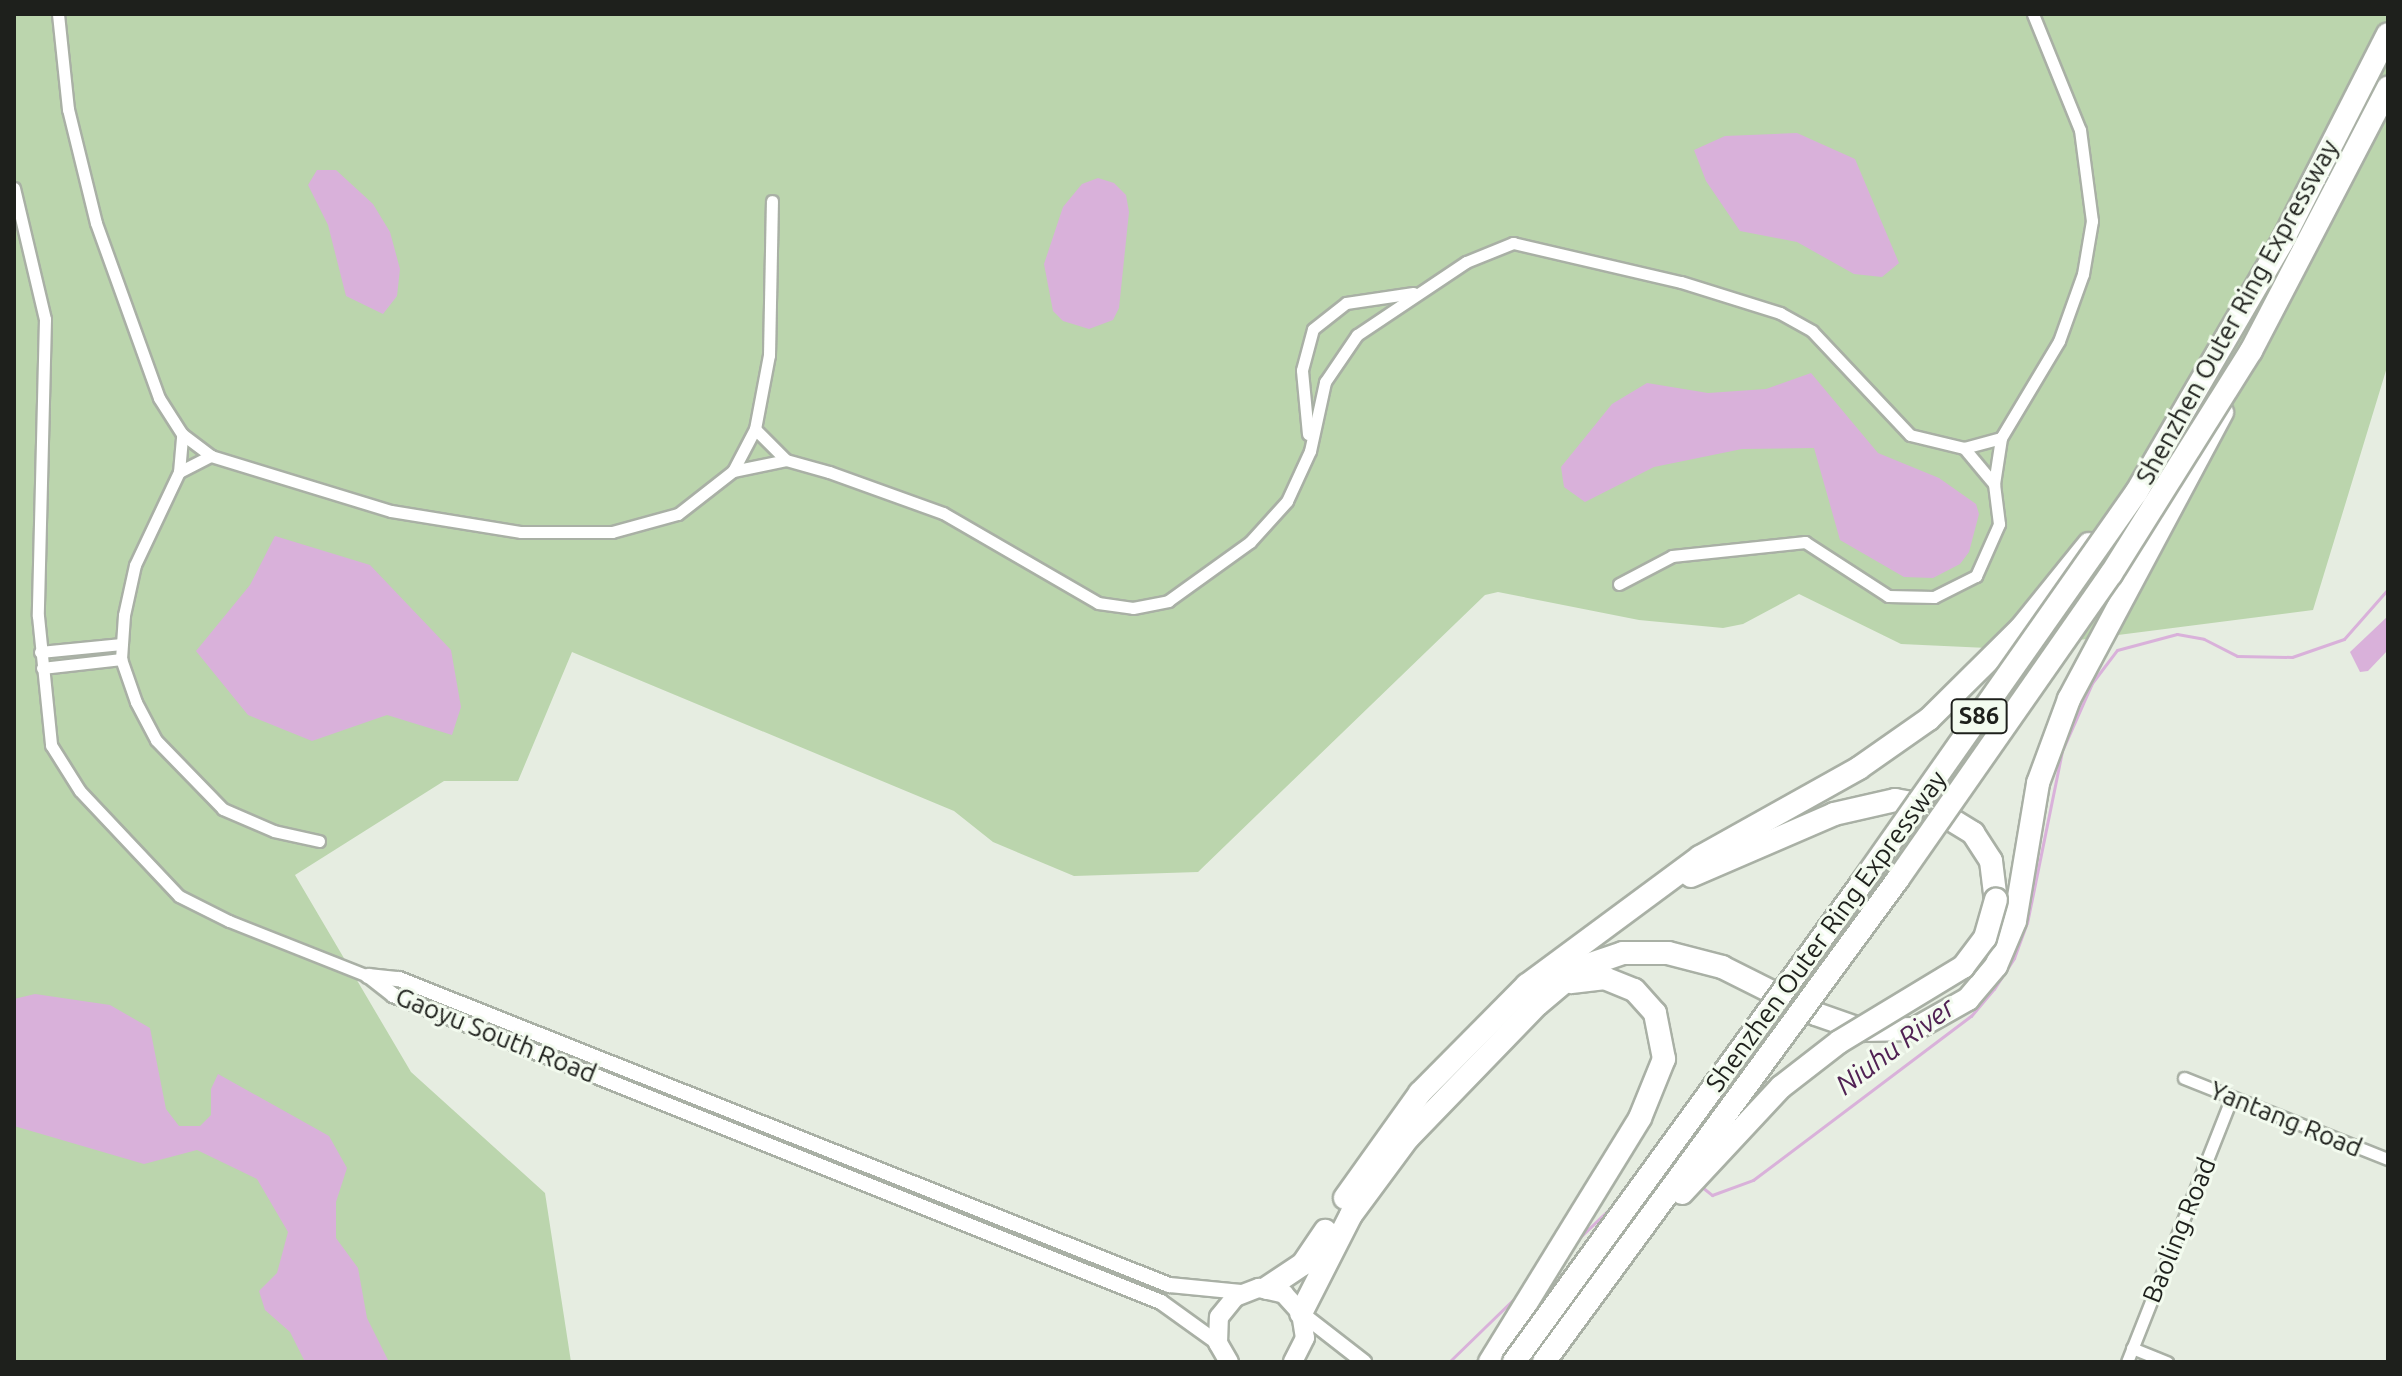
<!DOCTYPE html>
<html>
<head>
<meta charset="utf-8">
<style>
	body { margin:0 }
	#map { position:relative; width:2402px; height:1376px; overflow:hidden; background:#e6ede1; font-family:Ubuntu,sans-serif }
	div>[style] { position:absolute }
	.green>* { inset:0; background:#bbd5ad }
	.water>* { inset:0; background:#d9b1da }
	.stream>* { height:3px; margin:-1.5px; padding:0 1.5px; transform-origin:1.5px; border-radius:1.5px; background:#d9b1da }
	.roads { filter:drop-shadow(2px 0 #a9b0a5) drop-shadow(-2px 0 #a9b0a5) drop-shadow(0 2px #a9b0a5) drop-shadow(0 -2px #a9b0a5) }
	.minor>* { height:11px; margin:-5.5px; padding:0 5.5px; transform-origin:5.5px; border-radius:5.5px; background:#fff }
	.tertiary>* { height:14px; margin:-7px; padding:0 7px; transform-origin:7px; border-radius:7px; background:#fff }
	.primary>* { height:18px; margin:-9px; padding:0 9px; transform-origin:9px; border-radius:9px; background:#fff }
	.motorway>* { height:22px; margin:-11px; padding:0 11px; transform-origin:11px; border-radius:11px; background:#fff }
	.bridges { filter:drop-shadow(2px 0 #a9b0a5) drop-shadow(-2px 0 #a9b0a5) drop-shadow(0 2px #a9b0a5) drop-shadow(0 -2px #a9b0a5) }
	.motorway-bridge>* { height:22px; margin:-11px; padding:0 11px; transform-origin:11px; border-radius:11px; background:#fff }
	span { translate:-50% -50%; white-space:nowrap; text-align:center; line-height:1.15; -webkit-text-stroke:6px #f3fbef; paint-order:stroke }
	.shield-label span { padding:2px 6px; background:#f3fbef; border:2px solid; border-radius:6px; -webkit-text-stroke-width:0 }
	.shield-label { font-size:24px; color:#1e201c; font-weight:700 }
	.street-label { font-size:26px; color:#1e201c }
	.water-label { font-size:28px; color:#512254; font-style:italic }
	.frame { position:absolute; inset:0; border:16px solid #1e201c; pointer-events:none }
</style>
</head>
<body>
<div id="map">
	<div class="green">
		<div style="clip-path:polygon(14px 14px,2388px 14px,2388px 364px,2313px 610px,2009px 649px,1901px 644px,1799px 594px,1743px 624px,1723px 628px,1639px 620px,1498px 592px,1485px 595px,1198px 872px,1074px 876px,993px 842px,954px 811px,572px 652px,518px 781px,444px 781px,295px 875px,411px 1072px,545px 1193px,571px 1362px,14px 1362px)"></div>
	</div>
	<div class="water">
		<div style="clip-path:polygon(1797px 133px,1855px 159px,1899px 263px,1882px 277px,1854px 274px,1797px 242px,1740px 231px,1706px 181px,1694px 150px,1725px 136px)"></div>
		<div style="clip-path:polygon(317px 170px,336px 170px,373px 204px,390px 232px,400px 269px,397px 296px,383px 314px,346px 296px,328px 225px,308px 185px)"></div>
		<div style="clip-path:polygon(1098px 178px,1114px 183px,1126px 195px,1129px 212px,1119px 308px,1113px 320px,1089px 329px,1063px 321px,1053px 311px,1044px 264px,1063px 207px,1082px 184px)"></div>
		<div style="clip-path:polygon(1811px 373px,1878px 453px,1939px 478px,1976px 504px,1979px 514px,1969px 552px,1960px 564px,1933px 578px,1904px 577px,1840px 540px,1814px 448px,1742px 449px,1654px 467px,1585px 502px,1564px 487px,1561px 467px,1612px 404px,1647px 383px,1708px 393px,1766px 389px)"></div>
		<div style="clip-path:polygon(275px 536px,370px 565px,451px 650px,461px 707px,452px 735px,387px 715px,312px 741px,248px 715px,196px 651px,250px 585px)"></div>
		<div style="clip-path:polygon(2388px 616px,2388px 650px,2368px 671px,2360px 672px,2350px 652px)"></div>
		<div style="clip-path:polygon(35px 994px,110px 1005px,150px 1028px,166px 1109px,179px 1126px,200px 1126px,211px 1115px,211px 1089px,218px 1074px,329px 1136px,347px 1168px,336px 1202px,336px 1238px,358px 1268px,367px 1318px,389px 1362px,305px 1362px,290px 1332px,265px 1310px,259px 1291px,277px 1273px,288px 1232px,257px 1179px,197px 1150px,144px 1164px,14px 1126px,14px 999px)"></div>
	</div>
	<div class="stream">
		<div style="left:1702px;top:1187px;width:13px;rotate:39deg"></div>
		<div style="left:1712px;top:1195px;width:44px;rotate:-20.1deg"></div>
		<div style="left:1753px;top:1180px;width:273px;rotate:-37deg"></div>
		<div style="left:1971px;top:1016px;width:35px;rotate:-50deg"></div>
		<div style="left:1994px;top:989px;width:37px;rotate:-57deg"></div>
		<div style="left:2014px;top:958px;width:37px;rotate:-70deg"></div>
		<div style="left:2027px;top:923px;width:176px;rotate:-78.5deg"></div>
		<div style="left:2062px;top:751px;width:74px;rotate:-66.2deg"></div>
		<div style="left:2092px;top:683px;width:41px;rotate:-52.9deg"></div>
		<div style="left:2117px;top:650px;width:62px;rotate:-14.9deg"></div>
		<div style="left:2177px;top:634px;width:27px;rotate:10deg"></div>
		<div style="left:2204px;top:639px;width:37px;rotate:27deg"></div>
		<div style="left:2237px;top:656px;width:55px;rotate:1deg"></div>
		<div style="left:2292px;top:657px;width:55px;rotate:-19.1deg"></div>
		<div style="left:2344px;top:639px;width:67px;rotate:-48.7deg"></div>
		<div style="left:1579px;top:1238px;width:52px;rotate:-43.5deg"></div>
		<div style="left:1449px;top:1362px;width:100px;rotate:-44.2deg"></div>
	</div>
	<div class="roads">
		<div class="minor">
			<div style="left:58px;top:14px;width:96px;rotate:84deg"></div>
			<div style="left:68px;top:109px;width:117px;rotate:76.2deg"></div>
			<div style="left:96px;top:223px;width:186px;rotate:70.2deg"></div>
			<div style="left:159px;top:398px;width:43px;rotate:57.4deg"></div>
			<div style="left:182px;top:434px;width:36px;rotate:37deg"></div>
			<div style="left:14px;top:188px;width:135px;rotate:76.7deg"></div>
			<div style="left:45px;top:319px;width:297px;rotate:91.4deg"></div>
			<div style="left:38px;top:616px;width:130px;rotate:84.2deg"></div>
			<div style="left:51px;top:745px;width:54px;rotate:57.8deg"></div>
			<div style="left:80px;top:791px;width:144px;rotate:46.7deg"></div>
			<div style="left:179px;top:896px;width:56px;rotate:26.6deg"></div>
			<div style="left:229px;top:921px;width:149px;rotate:21.6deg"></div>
			<div style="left:755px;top:429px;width:44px;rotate:45deg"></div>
			<div style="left:1308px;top:434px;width:64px;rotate:-95.4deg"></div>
			<div style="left:1302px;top:370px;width:42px;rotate:-75deg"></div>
			<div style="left:1313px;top:329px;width:42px;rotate:-38.2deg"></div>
			<div style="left:1346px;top:303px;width:68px;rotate:-8.5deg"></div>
			<div style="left:1964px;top:448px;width:47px;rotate:50.2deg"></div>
			<div style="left:733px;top:471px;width:54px;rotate:-11.7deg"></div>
			<div style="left:786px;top:460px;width:45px;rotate:15.6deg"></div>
			<div style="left:829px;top:472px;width:121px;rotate:19.8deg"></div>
			<div style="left:943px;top:513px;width:179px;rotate:30.1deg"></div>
			<div style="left:1098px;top:603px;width:35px;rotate:8deg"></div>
			<div style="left:1133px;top:608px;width:36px;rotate:-11deg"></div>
			<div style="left:1168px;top:601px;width:101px;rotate:-35.7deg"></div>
			<div style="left:1250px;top:542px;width:55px;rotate:-47.9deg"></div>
			<div style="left:1287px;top:501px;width:55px;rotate:-65.3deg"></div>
			<div style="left:1310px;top:451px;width:71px;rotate:-77.7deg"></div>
			<div style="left:1325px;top:382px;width:57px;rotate:-55.8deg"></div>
			<div style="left:1357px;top:335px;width:131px;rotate:-33.8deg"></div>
			<div style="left:1466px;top:262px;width:51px;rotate:-22deg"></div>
			<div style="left:1513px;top:243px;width:172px;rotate:13.1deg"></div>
			<div style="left:1681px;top:282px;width:104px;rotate:17.4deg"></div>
			<div style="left:1780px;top:313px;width:37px;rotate:29deg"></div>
			<div style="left:1812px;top:331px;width:143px;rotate:46.7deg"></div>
			<div style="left:1910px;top:435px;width:56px;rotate:13.5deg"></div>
			<div style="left:1964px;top:448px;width:38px;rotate:-15deg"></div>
			<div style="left:179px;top:472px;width:38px;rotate:-85deg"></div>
			<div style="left:1619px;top:584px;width:60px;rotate:-27.8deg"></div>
			<div style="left:1672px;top:556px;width:134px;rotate:-6deg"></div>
			<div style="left:1805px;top:542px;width:99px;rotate:33deg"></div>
			<div style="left:1888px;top:596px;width:46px;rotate:1.2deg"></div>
			<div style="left:1934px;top:597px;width:47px;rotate:-26.6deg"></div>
			<div style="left:1976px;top:576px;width:57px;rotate:-66.1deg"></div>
			<div style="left:1999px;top:524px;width:40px;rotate:-97.1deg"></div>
			<div style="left:1994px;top:484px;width:47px;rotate:-81.3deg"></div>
			<div style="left:2001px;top:438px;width:113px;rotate:-59.1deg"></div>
			<div style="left:2059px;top:341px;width:71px;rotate:-70.3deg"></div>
			<div style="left:2083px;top:274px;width:54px;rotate:-80.4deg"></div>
			<div style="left:2092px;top:221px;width:92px;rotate:-97.5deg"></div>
			<div style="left:2080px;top:130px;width:125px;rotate:-112.1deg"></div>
			<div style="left:40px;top:652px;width:82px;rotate:-5.6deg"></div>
			<div style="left:42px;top:668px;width:80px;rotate:-6.5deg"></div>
			<div style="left:319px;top:841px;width:46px;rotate:-167.5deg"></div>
			<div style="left:274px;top:831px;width:56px;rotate:-156.7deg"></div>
			<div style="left:223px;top:809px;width:96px;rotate:-134.2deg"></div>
			<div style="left:156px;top:740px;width:43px;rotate:-117.8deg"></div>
			<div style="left:136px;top:702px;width:46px;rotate:-109.2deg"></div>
			<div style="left:121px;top:659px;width:44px;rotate:-86.1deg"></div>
			<div style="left:124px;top:615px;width:51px;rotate:-77.6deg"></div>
			<div style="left:135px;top:565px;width:103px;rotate:-64.7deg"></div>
			<div style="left:179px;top:472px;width:36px;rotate:-27deg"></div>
			<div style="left:211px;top:456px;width:188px;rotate:17deg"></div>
			<div style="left:391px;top:511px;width:132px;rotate:9.2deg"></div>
			<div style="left:521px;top:532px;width:91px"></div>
			<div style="left:612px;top:532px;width:68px;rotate:-15.3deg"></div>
			<div style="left:678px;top:514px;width:70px;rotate:-38deg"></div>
			<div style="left:733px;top:471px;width:47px;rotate:-62.4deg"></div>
			<div style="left:755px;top:429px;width:75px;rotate:-79.3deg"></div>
			<div style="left:769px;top:355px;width:154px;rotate:-88.9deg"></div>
			<div style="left:2184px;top:1078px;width:219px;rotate:21.7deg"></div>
			<div style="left:2132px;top:1348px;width:38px;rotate:22deg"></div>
			<div style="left:2127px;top:1362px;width:285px;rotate:-68.4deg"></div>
		</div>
		<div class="tertiary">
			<div style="left:368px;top:976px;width:31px;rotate:6deg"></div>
			<div style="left:399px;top:979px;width:829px;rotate:21.67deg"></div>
			<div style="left:1169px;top:1285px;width:73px;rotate:5.5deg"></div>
			<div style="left:369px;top:976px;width:31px;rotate:38deg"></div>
			<div style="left:393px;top:995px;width:827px;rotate:21.79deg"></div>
			<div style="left:1161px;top:1302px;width:70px;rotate:35.7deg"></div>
			<div style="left:1301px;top:1313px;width:80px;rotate:37.9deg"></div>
		</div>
		<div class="primary">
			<div style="left:1229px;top:1362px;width:22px;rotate:-120deg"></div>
			<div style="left:1218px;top:1343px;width:26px;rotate:-88deg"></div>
			<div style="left:1219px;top:1317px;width:26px;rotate:-51deg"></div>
			<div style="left:1235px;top:1297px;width:26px;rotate:-21deg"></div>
			<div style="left:1259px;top:1288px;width:26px;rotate:13deg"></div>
			<div style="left:1284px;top:1294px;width:25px;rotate:48deg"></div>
			<div style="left:1301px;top:1313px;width:25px;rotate:81deg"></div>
			<div style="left:1305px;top:1338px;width:27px;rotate:117deg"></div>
		</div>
		<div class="motorway">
			<div style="left:1691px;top:876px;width:156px;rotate:-23.4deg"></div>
			<div style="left:1834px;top:814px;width:63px;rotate:-12.9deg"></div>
			<div style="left:1895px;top:800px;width:35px;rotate:10deg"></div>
			<div style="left:1929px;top:806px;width:52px;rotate:31.5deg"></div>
			<div style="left:1973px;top:833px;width:33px;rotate:57deg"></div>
			<div style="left:1991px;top:861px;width:39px;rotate:83deg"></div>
			<div style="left:1345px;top:1198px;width:129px;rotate:-54.5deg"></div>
			<div style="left:1420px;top:1093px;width:152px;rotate:-45.3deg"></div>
			<div style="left:1527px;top:985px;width:215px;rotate:-36.5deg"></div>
			<div style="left:1700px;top:857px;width:182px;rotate:-29.2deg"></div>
			<div style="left:1859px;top:768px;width:85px;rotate:-35deg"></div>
			<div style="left:1929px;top:719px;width:129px;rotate:-44.7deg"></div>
			<div style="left:2021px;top:628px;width:108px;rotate:-51deg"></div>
			<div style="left:1267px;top:1288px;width:43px;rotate:-33.7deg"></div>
			<div style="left:1303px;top:1264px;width:40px;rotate:-56deg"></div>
			<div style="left:1301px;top:1313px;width:110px;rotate:-63deg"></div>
			<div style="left:1351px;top:1215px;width:96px;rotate:-53.5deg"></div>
			<div style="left:1408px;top:1138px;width:187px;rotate:-45.9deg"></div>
			<div style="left:1538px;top:1004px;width:57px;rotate:-40.1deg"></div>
			<div style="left:1582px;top:967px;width:43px;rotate:-18.9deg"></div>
			<div style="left:1623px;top:953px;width:45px"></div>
			<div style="left:1668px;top:953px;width:56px;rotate:14.5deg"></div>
			<div style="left:1722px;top:967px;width:105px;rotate:26.6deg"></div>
			<div style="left:1816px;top:1014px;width:49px;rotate:19.2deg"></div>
			<div style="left:1862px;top:1030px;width:53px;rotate:-1.1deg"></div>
			<div style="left:1915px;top:1029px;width:61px;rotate:-29.5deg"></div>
			<div style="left:1968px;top:999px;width:43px;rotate:-49.7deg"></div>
			<div style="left:1996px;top:966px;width:49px;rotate:-67.1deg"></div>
			<div style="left:2015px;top:921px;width:140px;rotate:-80.5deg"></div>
			<div style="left:2038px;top:783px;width:90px;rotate:-69.7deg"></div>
			<div style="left:2069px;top:699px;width:325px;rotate:-61.9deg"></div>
			<div style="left:1490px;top:1362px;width:286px;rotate:-58.4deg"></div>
			<div style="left:1640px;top:1118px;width:64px;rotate:-67.9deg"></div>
			<div style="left:1664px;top:1059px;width:47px;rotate:-101.1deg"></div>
			<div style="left:1655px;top:1013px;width:31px;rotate:-132deg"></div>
			<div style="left:1634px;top:990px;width:31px;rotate:-158deg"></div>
			<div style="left:1605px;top:978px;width:34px;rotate:173deg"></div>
		</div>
	</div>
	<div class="bridges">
		<div class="motorway-bridge">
			<div style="left:1682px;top:1193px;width:145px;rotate:-47deg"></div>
			<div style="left:1781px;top:1087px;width:73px;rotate:-37.8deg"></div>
			<div style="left:1839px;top:1042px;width:145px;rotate:-31.2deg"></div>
			<div style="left:1963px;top:967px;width:36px;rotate:-53deg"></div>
			<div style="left:1985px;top:938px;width:40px;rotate:-74deg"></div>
			<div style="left:1514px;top:1362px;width:591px;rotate:-54.02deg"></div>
			<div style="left:1861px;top:884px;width:478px;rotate:-54.9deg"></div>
			<div style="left:2136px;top:493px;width:290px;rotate:-59.8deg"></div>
			<div style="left:2282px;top:242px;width:233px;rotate:-63deg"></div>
			<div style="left:1544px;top:1362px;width:599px;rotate:-53.76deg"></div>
			<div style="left:1898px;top:879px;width:372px;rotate:-55.1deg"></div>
			<div style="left:2111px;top:574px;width:263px;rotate:-57.9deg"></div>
			<div style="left:2251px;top:351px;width:297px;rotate:-62.5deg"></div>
		</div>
	</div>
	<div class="shield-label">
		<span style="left:1979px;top:716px">S86</span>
	</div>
	<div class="street-label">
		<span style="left:2237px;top:312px;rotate:-61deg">Shenzhen Outer Ring Expressway</span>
		<span style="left:1826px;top:931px;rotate:-54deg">Shenzhen Outer Ring Expressway</span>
		<span style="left:496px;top:1035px;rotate:22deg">Gaoyu South Road</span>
		<span style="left:2286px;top:1119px;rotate:22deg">Yantang Road</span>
		<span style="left:2179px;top:1230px;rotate:-68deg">Baoling Road</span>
	</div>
	<div class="water-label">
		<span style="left:1895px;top:1046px;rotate:-37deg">Niuhu River</span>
	</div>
	<div class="frame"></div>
</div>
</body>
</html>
